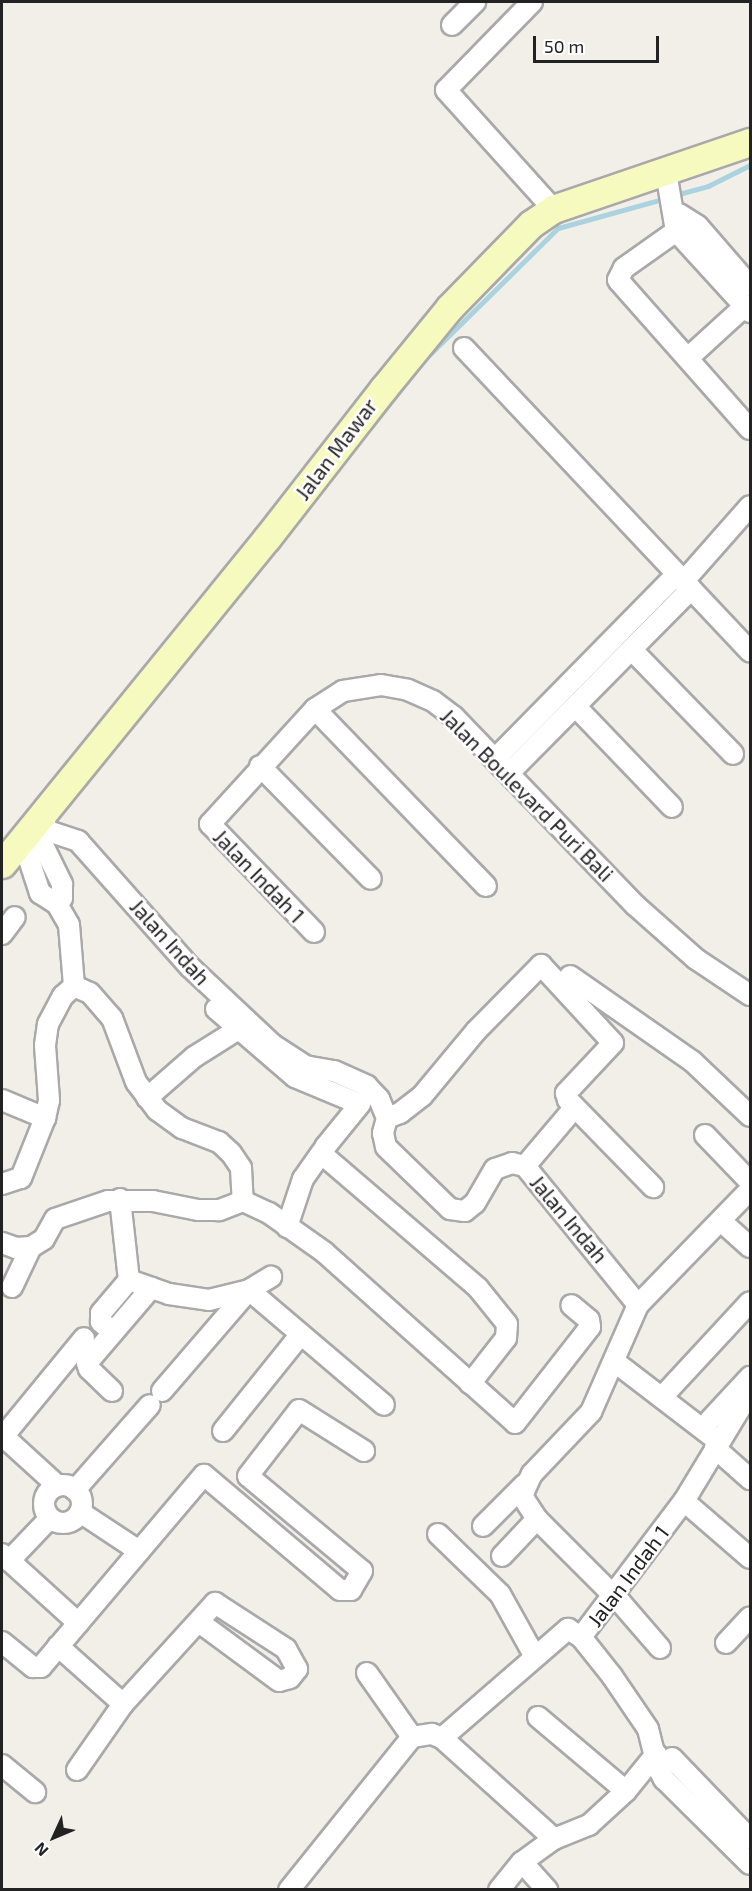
<!DOCTYPE html>
<html>
<head>
<meta charset="utf-8">
<style>
	body { margin:0 }
	#map { position:relative; width:752px; height:1891px; overflow:hidden; background:#f2efe9; font-family:"Exo 2",sans-serif }
	div>[style] { position:absolute }
	.stream>* { height:5px; margin:-2.5px; padding:0 2.5px; transform-origin:2.5px; border-radius:2.5px; background:#aad3df }
	.roads { filter:drop-shadow(2px 0 #a9a9a9) drop-shadow(-2px 0 #a9a9a9) drop-shadow(0 2px #a9a9a9) drop-shadow(0 -2px #a9a9a9) }
	.street>* { height:20px; margin:-10px; padding:0 10px; transform-origin:10px; border-radius:10px; background:#fff }
	.street>.ring { margin:-10px; padding:0; box-sizing:content-box; background:none; border:20px solid #fff; border-radius:50% }
	.secondary>* { height:27px; margin:-13.5px; padding:0 13.5px; transform-origin:13.5px; border-radius:13.5px; background:#f7fabf }
	span { translate:-50% -50%; white-space:nowrap; text-align:center; line-height:1.15; -webkit-text-stroke:5px #fff; paint-order:stroke }
	.street-label { font-size:21px; color:#222 }
	.frame { position:absolute; inset:0; border:3px solid #222; pointer-events:none }
	.north { position:absolute; left:24px; top:1807px; width:60px; height:60px; -webkit-text-stroke:4px #fff; paint-order:stroke; rotate:226deg; font-size:16px; font-weight:700; line-height:24px; text-align:center; color:#222 }
	.north::after { content:''; display:block; margin:auto; width:21px; height:27px; background:#222; clip-path:polygon(50% 0,100% 100%,50% 72%,0 100%) }
	.scale { position:absolute; left:533px; top:36px; width:126px; height:27px; box-sizing:border-box; border:3px solid #222; border-top:0; padding-left:8px; font-size:18px; line-height:21px; white-space:nowrap; color:#222; -webkit-text-stroke:4px #fff; paint-order:stroke }
</style>
</head>
<body>
<div id="map">
	<div class="stream">
		<div style="left:675px;top:195px;width:34px;rotate:-15deg"></div>
		<div style="left:708px;top:186px;width:47px;rotate:-26.6deg"></div>
		<div style="left:370px;top:428px;width:87px;rotate:-51.5deg"></div>
		<div style="left:424px;top:360px;width:188px;rotate:-44.6deg"></div>
		<div style="left:558px;top:228px;width:112px;rotate:-15.5deg"></div>
	</div>
	<div class="roads">
		<div class="street">
			<div style="left:532px;top:2px;width:123px;rotate:134.3deg"></div>
			<div style="left:446px;top:90px;width:160px;rotate:48deg"></div>
			<div style="left:452px;top:25px;width:33px;rotate:-45deg"></div>
			<div style="left:666px;top:172px;width:60px;rotate:80.4deg"></div>
			<div style="left:676px;top:231px;width:110px;rotate:47.6deg"></div>
			<div style="left:679px;top:214px;width:22px;rotate:32deg"></div>
			<div style="left:698px;top:226px;width:79px;rotate:49.1deg"></div>
			<div style="left:689px;top:222px;width:80px;rotate:144.7deg"></div>
			<div style="left:624px;top:268px;width:13px;rotate:117deg"></div>
			<div style="left:618px;top:280px;width:199px;rotate:48.5deg"></div>
			<div style="left:464px;top:348px;width:417px;rotate:46.7deg"></div>
			<div style="left:688px;top:358px;width:77px;rotate:-42.4deg"></div>
			<div style="left:683px;top:582px;width:101px;rotate:-48.6deg"></div>
			<div style="left:632px;top:650px;width:145px;rotate:45.8deg"></div>
			<div style="left:577px;top:708px;width:137px;rotate:46.2deg"></div>
			<div style="left:315px;top:709px;width:246px;rotate:46deg"></div>
			<div style="left:496px;top:758px;width:257px;rotate:-45.5deg"></div>
			<div style="left:260px;top:766px;width:158px;rotate:45.5deg"></div>
			<div style="left:509px;top:773px;width:259px;rotate:-45.3deg"></div>
			<div style="left:42px;top:817px;width:15px;rotate:67deg"></div>
			<div style="left:48px;top:831px;width:32px;rotate:18deg"></div>
			<div style="left:78px;top:841px;width:169px;rotate:48.4deg"></div>
			<div style="left:190px;top:967px;width:114px;rotate:43.2deg"></div>
			<div style="left:273px;top:1045px;width:38px;rotate:33deg"></div>
			<div style="left:305px;top:1066px;width:29px;rotate:10deg"></div>
			<div style="left:334px;top:1071px;width:36px;rotate:24deg"></div>
			<div style="left:367px;top:1086px;width:18px;rotate:47deg"></div>
			<div style="left:379px;top:1099px;width:21px;rotate:67deg"></div>
			<div style="left:387px;top:1118px;width:16px;rotate:105deg"></div>
			<div style="left:383px;top:1133px;width:14px;rotate:78deg"></div>
			<div style="left:386px;top:1147px;width:89px;rotate:44.1deg"></div>
			<div style="left:450px;top:1209px;width:15px;rotate:8deg"></div>
			<div style="left:465px;top:1211px;width:13px;rotate:-39deg"></div>
			<div style="left:475px;top:1203px;width:39px;rotate:-60deg"></div>
			<div style="left:495px;top:1169px;width:18px;rotate:-19deg"></div>
			<div style="left:512px;top:1163px;width:13px;rotate:13deg"></div>
			<div style="left:525px;top:1166px;width:179px;rotate:50.9deg"></div>
			<div style="left:34px;top:827px;width:64px;rotate:63.8deg"></div>
			<div style="left:62px;top:884px;width:14px;rotate:90deg"></div>
			<div style="left:62px;top:898px;width:8px;rotate:130deg"></div>
			<div style="left:23px;top:841px;width:55px;rotate:71.9deg"></div>
			<div style="left:40px;top:893px;width:20px;rotate:33deg"></div>
			<div style="left:57px;top:904px;width:24px;rotate:60deg"></div>
			<div style="left:69px;top:925px;width:61px;rotate:85.3deg"></div>
			<div style="left:314px;top:932px;width:150px;rotate:-133.9deg"></div>
			<div style="left:210px;top:824px;width:156px;rotate:-47.6deg"></div>
			<div style="left:315px;top:709px;width:33px;rotate:-33deg"></div>
			<div style="left:343px;top:691px;width:38px;rotate:-9deg"></div>
			<div style="left:381px;top:685px;width:27px;rotate:10deg"></div>
			<div style="left:408px;top:690px;width:27px;rotate:24deg"></div>
			<div style="left:433px;top:701px;width:26px;rotate:37deg"></div>
			<div style="left:454px;top:717px;width:261px;rotate:46.1deg"></div>
			<div style="left:635px;top:905px;width:81px;rotate:41.5deg"></div>
			<div style="left:696px;top:959px;width:65px;rotate:33.7deg"></div>
			<div style="left:2px;top:934px;width:21px;rotate:-53deg"></div>
			<div style="left:570px;top:976px;width:149px;rotate:34.9deg"></div>
			<div style="left:692px;top:1061px;width:80px;rotate:43.5deg"></div>
			<div style="left:216px;top:1009px;width:104px;rotate:40.7deg"></div>
			<div style="left:295px;top:1077px;width:70px;rotate:22.6deg"></div>
			<div style="left:360px;top:1104px;width:55px;rotate:129.1deg"></div>
			<div style="left:325px;top:1147px;width:8px;rotate:104deg"></div>
			<div style="left:323px;top:1155px;width:204px;rotate:40.6deg"></div>
			<div style="left:478px;top:1288px;width:46px;rotate:51.1deg"></div>
			<div style="left:507px;top:1324px;width:14px;rotate:94deg"></div>
			<div style="left:506px;top:1338px;width:58px;rotate:128deg"></div>
			<div style="left:147px;top:1098px;width:62px;rotate:-41.1deg"></div>
			<div style="left:194px;top:1057px;width:51px;rotate:-32.1deg"></div>
			<div style="left:2px;top:1100px;width:47px;rotate:22.7deg"></div>
			<div style="left:387px;top:1118px;width:14px;rotate:-21deg"></div>
			<div style="left:400px;top:1113px;width:28px;rotate:-38deg"></div>
			<div style="left:422px;top:1096px;width:85px;rotate:-50.3deg"></div>
			<div style="left:476px;top:1031px;width:93px;rotate:-45.4deg"></div>
			<div style="left:541px;top:965px;width:106px;rotate:47.3deg"></div>
			<div style="left:613px;top:1043px;width:69px;rotate:133.2deg"></div>
			<div style="left:566px;top:1093px;width:7px;rotate:74deg"></div>
			<div style="left:568px;top:1100px;width:122px;rotate:45.7deg"></div>
			<div style="left:705px;top:1135px;width:65px;rotate:46.2deg"></div>
			<div style="left:525px;top:1166px;width:77px;rotate:-49.7deg"></div>
			<div style="left:2px;top:1184px;width:20px;rotate:-18deg"></div>
			<div style="left:21px;top:1178px;width:65px;rotate:-68.2deg"></div>
			<div style="left:45px;top:1118px;width:18px;rotate:-77deg"></div>
			<div style="left:49px;top:1100px;width:55px;rotate:-94.2deg"></div>
			<div style="left:45px;top:1045px;width:21px;rotate:-82deg"></div>
			<div style="left:48px;top:1024px;width:32px;rotate:-62deg"></div>
			<div style="left:63px;top:996px;width:15px;rotate:-42deg"></div>
			<div style="left:74px;top:986px;width:17px;rotate:24deg"></div>
			<div style="left:90px;top:993px;width:33px;rotate:49deg"></div>
			<div style="left:112px;top:1018px;width:68px;rotate:69.4deg"></div>
			<div style="left:136px;top:1082px;width:35px;rotate:53deg"></div>
			<div style="left:157px;top:1110px;width:31px;rotate:36deg"></div>
			<div style="left:182px;top:1128px;width:40px;rotate:21deg"></div>
			<div style="left:219px;top:1142px;width:16px;rotate:43deg"></div>
			<div style="left:231px;top:1153px;width:18px;rotate:56deg"></div>
			<div style="left:241px;top:1168px;width:33px;rotate:87deg"></div>
			<div style="left:243px;top:1201px;width:26px;rotate:159deg"></div>
			<div style="left:219px;top:1210px;width:21px;rotate:180deg"></div>
			<div style="left:198px;top:1210px;width:46px;rotate:-168.7deg"></div>
			<div style="left:153px;top:1201px;width:45px;rotate:180deg"></div>
			<div style="left:108px;top:1201px;width:56px;rotate:161.2deg"></div>
			<div style="left:55px;top:1219px;width:23px;rotate:119deg"></div>
			<div style="left:44px;top:1239px;width:15px;rotate:148deg"></div>
			<div style="left:31px;top:1247px;width:15px;rotate:176deg"></div>
			<div style="left:16px;top:1248px;width:15px;rotate:-160deg"></div>
			<div style="left:120px;top:1199px;width:81px;rotate:83.7deg"></div>
			<div style="left:129px;top:1280px;width:42px;rotate:19.3deg"></div>
			<div style="left:169px;top:1294px;width:40px;rotate:8.5deg"></div>
			<div style="left:209px;top:1300px;width:41px;rotate:-14deg"></div>
			<div style="left:249px;top:1290px;width:26px;rotate:-31deg"></div>
			<div style="left:243px;top:1201px;width:29px;rotate:25deg"></div>
			<div style="left:269px;top:1213px;width:67px;rotate:35.3deg"></div>
			<div style="left:324px;top:1252px;width:256px;rotate:41.8deg"></div>
			<div style="left:515px;top:1423px;width:122px;rotate:-52deg"></div>
			<div style="left:590px;top:1327px;width:7px;rotate:-98deg"></div>
			<div style="left:589px;top:1320px;width:23px;rotate:-140deg"></div>
			<div style="left:721px;top:1221px;width:39px;rotate:42deg"></div>
			<div style="left:287px;top:1227px;width:51px;rotate:-71.6deg"></div>
			<div style="left:303px;top:1179px;width:33px;rotate:-55deg"></div>
			<div style="left:12px;top:1287px;width:44px;rotate:-64.6deg"></div>
			<div style="left:113px;top:1332px;width:16px;rotate:-140deg"></div>
			<div style="left:101px;top:1322px;width:9px;rotate:-90deg"></div>
			<div style="left:101px;top:1313px;width:43px;rotate:-49.7deg"></div>
			<div style="left:615px;top:1362px;width:130px;rotate:37.5deg"></div>
			<div style="left:112px;top:1391px;width:32px;rotate:-136deg"></div>
			<div style="left:89px;top:1369px;width:6px;rotate:-108deg"></div>
			<div style="left:87px;top:1363px;width:99px;rotate:-49.5deg"></div>
			<div style="left:162px;top:1391px;width:133px;rotate:-49.3deg"></div>
			<div style="left:249px;top:1290px;width:177px;rotate:40.4deg"></div>
			<div style="left:662px;top:1397px;width:129px;rotate:-47.2deg"></div>
			<div style="left:710px;top:1420px;width:59px;rotate:-47.1deg"></div>
			<div style="left:223px;top:1431px;width:124px;rotate:-51.2deg"></div>
			<div style="left:3px;top:1436px;width:74px;rotate:42.3deg"></div>
			<div style="left:2px;top:1438px;width:129px;rotate:-50.6deg"></div>
			<div style="left:715px;top:1448px;width:47px;rotate:41.5deg"></div>
			<div class="ring" style="left:44px;top:1485px;width:18px;height:18px"></div>
			<div style="left:75px;top:1490px;width:113px;rotate:-48.6deg"></div>
			<div style="left:684px;top:1501px;width:87px;rotate:40.8deg"></div>
			<div style="left:80px;top:1512px;width:71px;rotate:33.5deg"></div>
			<div style="left:483px;top:1526px;width:59px;rotate:-45deg"></div>
			<div style="left:438px;top:1534px;width:86px;rotate:44.1deg"></div>
			<div style="left:500px;top:1594px;width:70px;rotate:60.9deg"></div>
			<div style="left:2px;top:1554px;width:103px;rotate:42.2deg"></div>
			<div style="left:502px;top:1556px;width:51px;rotate:-46.6deg"></div>
			<div style="left:9px;top:1561px;width:59px;rotate:-46.4deg"></div>
			<div style="left:581px;top:1637px;width:171px;rotate:-52.9deg"></div>
			<div style="left:684px;top:1501px;width:127px;rotate:-58.8deg"></div>
			<div style="left:2px;top:1642px;width:40px;rotate:39deg"></div>
			<div style="left:33px;top:1667px;width:8px"></div>
			<div style="left:41px;top:1667px;width:252px;rotate:-49.7deg"></div>
			<div style="left:204px;top:1475px;width:178px;rotate:40.2deg"></div>
			<div style="left:340px;top:1590px;width:11px"></div>
			<div style="left:351px;top:1590px;width:22px;rotate:-60deg"></div>
			<div style="left:362px;top:1571px;width:148px;rotate:-140.2deg"></div>
			<div style="left:248px;top:1476px;width:83px;rotate:-52.3deg"></div>
			<div style="left:299px;top:1410px;width:77px;rotate:32.2deg"></div>
			<div style="left:726px;top:1643px;width:35px;rotate:-47deg"></div>
			<div style="left:58px;top:1646px;width:87px;rotate:41.7deg"></div>
			<div style="left:660px;top:1648px;width:60px;rotate:-130.9deg"></div>
			<div style="left:621px;top:1603px;width:119px;rotate:-135deg"></div>
			<div style="left:537px;top:1519px;width:27px;rotate:-123deg"></div>
			<div style="left:522px;top:1496px;width:24px;rotate:-66deg"></div>
			<div style="left:532px;top:1474px;width:86px;rotate:-46.4deg"></div>
			<div style="left:591px;top:1412px;width:117px;rotate:-66.3deg"></div>
			<div style="left:638px;top:1305px;width:161px;rotate:-45.8deg"></div>
			<div style="left:367px;top:1673px;width:78px;rotate:54.9deg"></div>
			<div style="left:538px;top:1717px;width:115px;rotate:40.1deg"></div>
			<div style="left:442px;top:1738px;width:151px;rotate:42deg"></div>
			<div style="left:672px;top:1758px;width:112px;rotate:46.1deg"></div>
			<div style="left:2px;top:1765px;width:43px;rotate:39.3deg"></div>
			<div style="left:77px;top:1770px;width:80px;rotate:-55.1deg"></div>
			<div style="left:123px;top:1704px;width:137px;rotate:-47.7deg"></div>
			<div style="left:215px;top:1603px;width:85px;rotate:32.9deg"></div>
			<div style="left:286px;top:1649px;width:23px;rotate:61deg"></div>
			<div style="left:297px;top:1669px;width:11px;rotate:128deg"></div>
			<div style="left:290px;top:1678px;width:11px;rotate:165deg"></div>
			<div style="left:279px;top:1681px;width:99px;rotate:-143.6deg"></div>
			<div style="left:522px;top:1862px;width:38px;rotate:48deg"></div>
			<div style="left:289px;top:1890px;width:196px;rotate:-51.2deg"></div>
			<div style="left:412px;top:1737px;width:20px;rotate:-9deg"></div>
			<div style="left:432px;top:1734px;width:11px;rotate:22deg"></div>
			<div style="left:442px;top:1738px;width:167px;rotate:-40.9deg"></div>
			<div style="left:568px;top:1629px;width:15px;rotate:32deg"></div>
			<div style="left:581px;top:1637px;width:50px;rotate:51.5deg"></div>
			<div style="left:612px;top:1676px;width:64px;rotate:55.8deg"></div>
			<div style="left:648px;top:1729px;width:38px;rotate:76deg"></div>
			<div style="left:657px;top:1766px;width:15px;rotate:62deg"></div>
			<div style="left:664px;top:1779px;width:121px;rotate:44.7deg"></div>
			<div style="left:499px;top:1890px;width:36px;rotate:-51deg"></div>
			<div style="left:522px;top:1862px;width:39px;rotate:-36deg"></div>
			<div style="left:554px;top:1839px;width:38px;rotate:-22deg"></div>
			<div style="left:589px;top:1825px;width:50px;rotate:-42.6deg"></div>
			<div style="left:626px;top:1791px;width:48px;rotate:-51deg"></div>
		</div>
		<div class="secondary">
			<div style="left:2px;top:864px;width:420px;rotate:-50.9deg"></div>
			<div style="left:267px;top:538px;width:189px;rotate:-52.1deg"></div>
			<div style="left:383px;top:389px;width:104px;rotate:-50.8deg"></div>
			<div style="left:449px;top:308px;width:117px;rotate:-45.7deg"></div>
			<div style="left:531px;top:224px;width:27px;rotate:-34deg"></div>
			<div style="left:553px;top:209px;width:208px;rotate:-18.8deg"></div>
		</div>
	</div>
	<div class="street-label">
		<span style="left:336px;top:449px;rotate:-53deg">Jalan Mawar</span>
		<span style="left:527px;top:795px;rotate:45deg">Jalan Boulevard Puri Bali</span>
		<span style="left:259px;top:876px;rotate:46deg">Jalan Indah 1</span>
		<span style="left:170px;top:942px;rotate:48deg">Jalan Indah</span>
		<span style="left:569px;top:1219px;rotate:50deg">Jalan Indah</span>
		<span style="left:628px;top:1576px;rotate:-53deg">Jalan Indah 1</span>
	</div>
	<div class="frame"></div>
	<div class="north">N</div>
	<div class="scale">50 m</div>
</div>
</body>
</html>
